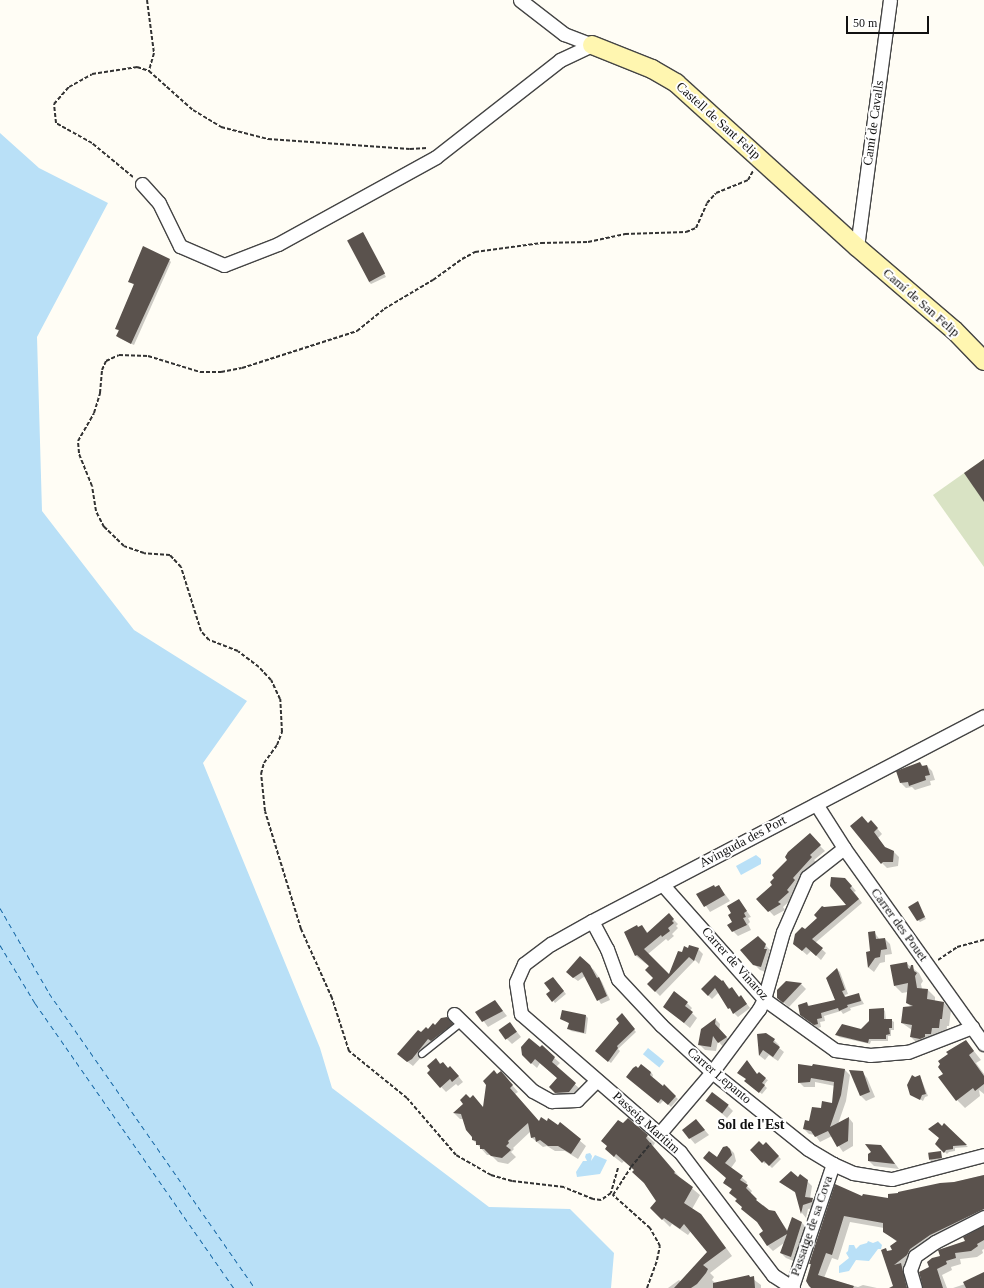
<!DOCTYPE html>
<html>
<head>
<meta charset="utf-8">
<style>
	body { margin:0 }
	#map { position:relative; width:984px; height:1288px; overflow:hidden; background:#fffdf5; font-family:Georgia,serif }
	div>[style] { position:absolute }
	.cemetery>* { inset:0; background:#d9e3c4 }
	.water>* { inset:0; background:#b9e0f7; transform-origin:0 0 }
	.shadow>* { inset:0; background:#0003 }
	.ferry>* { height:1px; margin-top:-0.5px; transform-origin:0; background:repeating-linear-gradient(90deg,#1768a6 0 5px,transparent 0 9px) }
	.building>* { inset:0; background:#5a524d; transform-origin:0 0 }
	.path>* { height:2px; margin-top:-1px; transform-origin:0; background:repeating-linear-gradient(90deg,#333 0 4px,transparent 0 6px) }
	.roads { filter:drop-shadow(1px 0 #444) drop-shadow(-1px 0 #444) drop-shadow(0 1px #444) drop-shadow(0 -1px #444) }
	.lane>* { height:6px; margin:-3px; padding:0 3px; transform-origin:3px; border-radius:3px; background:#fff }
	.street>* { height:13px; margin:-6.5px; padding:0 6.5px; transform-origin:6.5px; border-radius:6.5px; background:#fff }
	.secondary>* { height:18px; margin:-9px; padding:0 9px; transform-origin:9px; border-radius:9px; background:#fff6b0 }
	span { translate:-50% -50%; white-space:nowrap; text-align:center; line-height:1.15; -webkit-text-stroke:4px #fff; paint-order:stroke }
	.street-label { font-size:13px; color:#111 }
	.neighbourhood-label { font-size:14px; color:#111; font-weight:700 }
	.scale { position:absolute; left:846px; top:16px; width:83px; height:18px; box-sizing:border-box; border:2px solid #111; border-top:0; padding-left:5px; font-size:12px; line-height:14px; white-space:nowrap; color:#111; -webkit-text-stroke:3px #fff; paint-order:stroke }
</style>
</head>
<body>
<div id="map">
	<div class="cemetery">
		<div style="clip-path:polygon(984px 459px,984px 567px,933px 495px)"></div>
	</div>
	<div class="water">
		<div style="clip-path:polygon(0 133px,39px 168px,108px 203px,37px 337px,42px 511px,134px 630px,247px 701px,203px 763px,320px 1048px,332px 1088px,489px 1207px,570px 1209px,614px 1253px,611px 1288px,0 1288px)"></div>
		<div style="clip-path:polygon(756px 855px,761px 859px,761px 864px,741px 875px,736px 866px)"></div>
		<div style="left:648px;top:1048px;width:21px;height:8px;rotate:39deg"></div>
		<div style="clip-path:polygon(590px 1153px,592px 1156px,591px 1161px,595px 1155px,607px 1160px,600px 1174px,577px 1177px,576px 1172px,583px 1161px,587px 1161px,585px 1157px,586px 1154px)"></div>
		<div style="clip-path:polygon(868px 1241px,873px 1243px,878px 1241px,882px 1245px,881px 1249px,878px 1249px,869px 1261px,856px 1260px,849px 1271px,839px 1273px,839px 1266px,849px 1258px,846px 1253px,848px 1251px,849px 1245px,854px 1245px,856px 1249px,860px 1245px,867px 1243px)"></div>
	</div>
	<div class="shadow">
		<div style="clip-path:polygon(363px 233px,386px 277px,371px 284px,369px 282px)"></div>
		<div style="clip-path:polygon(169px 260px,171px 262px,134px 345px,119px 338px,117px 336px,119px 331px,116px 329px,134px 285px,129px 281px)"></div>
		<div style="clip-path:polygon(920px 763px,924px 767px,927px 766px,932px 771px,935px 780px,930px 781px,931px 785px,915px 790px,912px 787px,906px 788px,901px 783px)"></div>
		<div style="clip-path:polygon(868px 824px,876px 827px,882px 834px,878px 838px,886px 849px,894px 852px,899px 857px,898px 866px,887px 868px,882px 863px)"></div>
		<div style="clip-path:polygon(809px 835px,825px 851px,814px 860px,816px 862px,791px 895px,793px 898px,783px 907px,785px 910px,774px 916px,758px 899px,774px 885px,789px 860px)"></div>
		<div style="clip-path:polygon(849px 883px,856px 891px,854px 892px,862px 903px,815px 943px,826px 953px,821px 960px,811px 951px,807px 955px,799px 948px,805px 931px,848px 906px)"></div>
		<div style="clip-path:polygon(719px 886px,730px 901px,710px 912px,698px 894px)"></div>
		<div style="clip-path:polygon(739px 900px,751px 917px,748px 918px,750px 922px,748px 924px,751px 930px,738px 936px,733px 931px,733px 913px)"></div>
		<div style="clip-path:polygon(917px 902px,926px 919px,920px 922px,918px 920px)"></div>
		<div style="clip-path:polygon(673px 919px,678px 924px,676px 926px,678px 928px,672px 934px,674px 936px,668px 941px,666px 939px,648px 954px,670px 976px,682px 953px,689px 949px,698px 949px,703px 954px,699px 964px,695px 960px,660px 996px,648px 984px,654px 978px,650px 967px,636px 956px,638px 928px,642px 926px,648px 933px)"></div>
		<div style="clip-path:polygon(874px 932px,880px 940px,885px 939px,890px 944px,892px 954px,885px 955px,885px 962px,880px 963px,874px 972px,869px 968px,867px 952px,872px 952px)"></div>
		<div style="clip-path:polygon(758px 938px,770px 950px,769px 953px,771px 955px,766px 972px,760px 970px,754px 964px)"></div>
		<div style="clip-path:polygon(580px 958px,594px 970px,602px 982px,610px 1000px,601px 1004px,585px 976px,578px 981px,571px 976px)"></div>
		<div style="clip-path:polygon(906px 963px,919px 973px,923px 981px,921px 984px,922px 989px,928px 990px,935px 997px,935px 1001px,944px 1003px,951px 1010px,949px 1026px,947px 1026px,946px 1035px,918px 1044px,911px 1037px,912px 1030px,902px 1023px,911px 1007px,907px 1003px,908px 992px,902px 993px,895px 986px)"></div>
		<div style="clip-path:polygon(837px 969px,840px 972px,848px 994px,845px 995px,846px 998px,859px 995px,864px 1004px,850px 1008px,851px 1010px,843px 1014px,841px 1011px,824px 1016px,825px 1021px,820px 1022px,821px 1027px,818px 1028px,805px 1019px,807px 1003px,810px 1007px,836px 1000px)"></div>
		<div style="clip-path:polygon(555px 980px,566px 994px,555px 1003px,548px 994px,551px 991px)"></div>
		<div style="clip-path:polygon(723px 982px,739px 997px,741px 996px,750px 1008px,738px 1017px,729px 1008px,719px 992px,712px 999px,702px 989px)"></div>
		<div style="clip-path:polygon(786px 982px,801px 984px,806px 989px,789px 1007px,778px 998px)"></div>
		<div style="clip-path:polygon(495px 1001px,507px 1016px,488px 1027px,477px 1012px)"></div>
		<div style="clip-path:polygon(687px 1003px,692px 1008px,690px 1011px,697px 1018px,690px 1028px,664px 1007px)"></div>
		<div style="clip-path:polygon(883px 1009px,885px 1011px,886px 1020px,891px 1020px,894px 1022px,894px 1030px,891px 1030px,891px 1036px,888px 1036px,888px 1041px,871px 1041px,870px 1044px,839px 1037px,837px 1035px,862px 1031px)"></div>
		<div style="clip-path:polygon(586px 1016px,588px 1018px,586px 1034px,571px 1031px,569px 1029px,570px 1024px,561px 1018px)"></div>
		<div style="clip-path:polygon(624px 1017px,636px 1032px,618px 1049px,620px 1051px,611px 1063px,599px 1053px)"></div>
		<div style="clip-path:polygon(716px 1020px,720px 1024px,719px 1032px,721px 1031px,731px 1042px,724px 1048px,718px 1041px,716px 1051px,705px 1050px,700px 1045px)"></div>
		<div style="clip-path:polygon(510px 1023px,521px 1037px,512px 1044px,507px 1039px)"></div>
		<div style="clip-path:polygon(452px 1024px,457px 1029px,434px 1043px,413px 1066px,404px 1059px,421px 1034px)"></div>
		<div style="clip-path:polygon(758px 1035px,774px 1040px,779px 1045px,778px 1047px,784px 1052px,778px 1061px,769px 1055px,765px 1060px,760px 1056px)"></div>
		<div style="clip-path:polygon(966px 1041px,981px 1060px,976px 1063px,984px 1074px,984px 1094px,979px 1090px,980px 1096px,965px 1108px,957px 1100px,944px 1074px)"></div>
		<div style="clip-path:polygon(542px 1047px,560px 1063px,556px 1067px,580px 1089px,574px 1097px,562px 1098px,555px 1092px,558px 1079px,540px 1063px,537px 1068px,528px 1060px)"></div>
		<div style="clip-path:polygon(436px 1059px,441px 1064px,455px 1072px,463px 1082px,458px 1086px,456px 1084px,446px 1092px,428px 1073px,432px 1070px)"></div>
		<div style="clip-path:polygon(799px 1065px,845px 1070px,850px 1075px,846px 1101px,838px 1124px,849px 1118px,853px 1123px,853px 1146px,843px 1152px,832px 1136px,820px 1142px,815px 1135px,809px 1134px,804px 1129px,822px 1109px,833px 1104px,835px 1086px,815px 1082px,815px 1087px,804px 1087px,799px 1082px)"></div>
		<div style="clip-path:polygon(851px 1071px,862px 1072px,867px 1078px,875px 1097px,866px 1101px,861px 1096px)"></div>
		<div style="clip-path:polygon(651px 1072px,653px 1075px,652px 1078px,663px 1088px,664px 1086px,678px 1099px,671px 1107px,664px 1100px,660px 1104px,630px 1079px)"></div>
		<div style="clip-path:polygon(497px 1075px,506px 1078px,518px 1092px,515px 1094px,539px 1122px,547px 1122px,559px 1126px,560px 1124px,586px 1146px,578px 1159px,565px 1151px,555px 1151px,547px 1146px,543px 1147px,532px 1138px,531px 1131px,513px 1148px,514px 1149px,511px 1152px,516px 1157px,508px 1164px,498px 1162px,491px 1155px,487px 1155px,477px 1144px,473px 1140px,473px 1136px,464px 1119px,460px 1119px,454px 1113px,465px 1104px,484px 1109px)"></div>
		<div style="clip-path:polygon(757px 1075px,768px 1080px,764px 1085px,767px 1088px,762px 1094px,748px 1083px,747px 1079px)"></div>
		<div style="clip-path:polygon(920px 1076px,928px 1096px,925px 1097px,923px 1101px,911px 1094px,915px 1078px)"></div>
		<div style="clip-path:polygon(712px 1105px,728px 1106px,733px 1111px,727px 1118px)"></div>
		<div style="clip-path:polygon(628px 1119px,655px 1143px,653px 1146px,682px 1180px,700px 1195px,692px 1209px,708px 1223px,732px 1256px,710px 1273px,714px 1277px,712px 1280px,716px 1284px,749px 1276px,761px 1285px,761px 1288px,668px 1288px,679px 1280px,681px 1282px,708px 1252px,691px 1231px,688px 1235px,672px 1224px,670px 1227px,651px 1208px,657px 1201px,635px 1170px,624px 1161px,622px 1163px,613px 1156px,623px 1125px)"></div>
		<div style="clip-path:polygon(696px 1120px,709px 1135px,695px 1144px,683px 1130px)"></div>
		<div style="clip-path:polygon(944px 1125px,968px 1147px,955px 1148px,955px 1151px,949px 1152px,947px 1154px,937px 1144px)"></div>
		<div style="clip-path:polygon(766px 1144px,781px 1159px,772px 1168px,766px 1162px,765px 1164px,752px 1150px,763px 1147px)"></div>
		<div style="clip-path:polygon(881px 1146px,886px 1151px,899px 1169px,874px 1166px,869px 1161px)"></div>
		<div style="clip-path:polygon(729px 1148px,734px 1153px,736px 1161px,731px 1168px,747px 1182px,746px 1185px,752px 1191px,750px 1194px,761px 1205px,769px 1211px,774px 1212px,788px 1231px,802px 1223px,807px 1228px,796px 1262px,786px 1258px,781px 1253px,784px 1243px,773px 1251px,768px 1246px,760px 1234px,765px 1231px,760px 1224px,742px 1209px,743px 1208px,736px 1201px,737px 1200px,730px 1193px,732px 1190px,724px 1182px,727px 1178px,717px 1159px)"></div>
		<div style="clip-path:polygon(940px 1152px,943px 1160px,933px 1163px,930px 1160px)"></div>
		<div style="clip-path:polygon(984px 1175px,984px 1217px,916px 1255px,911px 1288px,894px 1288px,885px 1249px,888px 1252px,894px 1250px,897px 1242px,884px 1231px,884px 1228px,850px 1222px,838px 1260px,832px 1258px,824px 1278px,846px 1284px,858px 1287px,863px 1285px,877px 1288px,812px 1288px,810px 1264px,835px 1186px,863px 1197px,888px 1199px)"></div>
		<div style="clip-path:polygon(798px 1178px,807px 1181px,812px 1186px,810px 1199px,818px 1204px,817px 1207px,808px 1209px,806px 1218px,802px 1213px,797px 1194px,780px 1182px)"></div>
		<div style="clip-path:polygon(984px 1227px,984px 1249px,982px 1250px,983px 1253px,977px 1257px,960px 1259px,961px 1264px,951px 1267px,952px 1270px,942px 1275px,947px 1288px,923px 1288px,930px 1267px,941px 1256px,966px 1241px)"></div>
		<div style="clip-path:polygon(984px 1273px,984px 1288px,953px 1288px,965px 1284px)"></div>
	</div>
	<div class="ferry">
		<div style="left:0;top:908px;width:98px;rotate:60deg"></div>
		<div style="left:49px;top:993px;width:360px;rotate:55.1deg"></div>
		<div style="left:0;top:945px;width:68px;rotate:58.9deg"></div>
		<div style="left:35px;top:1003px;width:348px;rotate:55.1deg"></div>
	</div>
	<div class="building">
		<div style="left:363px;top:232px;width:47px;height:18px;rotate:62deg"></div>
		<div style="clip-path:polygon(143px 246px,170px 259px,131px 344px,116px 336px,119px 330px,115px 329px,134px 284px,128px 282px)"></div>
		<div style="clip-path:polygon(984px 459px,984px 502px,964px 473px)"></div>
		<div style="clip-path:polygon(920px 762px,922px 766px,927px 765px,930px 775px,925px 776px,926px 780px,909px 786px,908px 782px,900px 783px,896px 771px)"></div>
		<div style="clip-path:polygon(862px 816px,868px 823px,871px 820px,878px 828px,874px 832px,885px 847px,894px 851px,893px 862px,883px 862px,881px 864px,850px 826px)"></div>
		<div style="clip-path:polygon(810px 833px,821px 845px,810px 855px,812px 857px,793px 878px,795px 880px,787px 890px,789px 892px,778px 902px,781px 904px,768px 912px,756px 899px,772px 885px,770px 882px,774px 878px,772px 875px,787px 860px,785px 857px,788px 852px)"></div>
		<div style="clip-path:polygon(831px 877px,845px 878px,852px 886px,850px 888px,859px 899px,812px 939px,823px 948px,816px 956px,806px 947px,802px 951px,793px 944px,795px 934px,802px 927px,805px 929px,817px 918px,814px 915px,822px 906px,824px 907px,846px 905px,830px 886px)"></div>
		<div style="clip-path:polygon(714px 885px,715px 887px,719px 885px,725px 895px,704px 907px,696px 894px)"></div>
		<div style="clip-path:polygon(739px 899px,747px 911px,744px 913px,746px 917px,743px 918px,747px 925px,732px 932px,727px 925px,732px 922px,728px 915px,731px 913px,727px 906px)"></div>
		<div style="clip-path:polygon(918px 901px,925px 917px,917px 921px,908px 907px)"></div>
		<div style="clip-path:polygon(669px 913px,674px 919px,672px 921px,674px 923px,668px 928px,670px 931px,662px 937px,661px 935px,644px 949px,669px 974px,678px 951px,682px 952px,684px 946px,688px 948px,689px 945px,699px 948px,694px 961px,689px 957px,655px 992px,647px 984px,653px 978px,645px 970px,649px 966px,637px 955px,635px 956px,624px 932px,637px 925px,638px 927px,642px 925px,647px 933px)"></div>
		<div style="clip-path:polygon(875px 931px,876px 939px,885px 938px,887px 949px,881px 950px,880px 957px,875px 958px,868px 968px,866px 952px,870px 951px,868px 932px)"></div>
		<div style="clip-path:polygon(758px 936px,766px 944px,764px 949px,767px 949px,761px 967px,753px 965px,740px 950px)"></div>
		<div style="clip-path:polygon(580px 956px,590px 965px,597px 978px,599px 977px,607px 996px,597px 1001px,582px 972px,573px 978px,566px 972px)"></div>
		<div style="clip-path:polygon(907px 962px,908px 968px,910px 969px,911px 965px,913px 965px,914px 971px,917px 973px,915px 976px,917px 988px,928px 989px,927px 999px,944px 1002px,942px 1019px,940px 1019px,939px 1028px,932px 1028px,931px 1034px,925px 1034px,925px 1037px,920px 1039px,910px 1037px,912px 1025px,901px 1023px,903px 1007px,913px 1006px,906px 1003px,908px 983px,894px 986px,890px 965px)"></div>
		<div style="clip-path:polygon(837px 968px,845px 990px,842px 991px,845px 997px,859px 993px,861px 1001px,847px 1005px,848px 1007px,839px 1011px,838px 1008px,821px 1013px,822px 1018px,817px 1019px,818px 1024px,814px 1025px,800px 1015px,798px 1005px,807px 1002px,808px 1006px,835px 1000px,826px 978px)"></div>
		<div style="clip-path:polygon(715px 975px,722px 981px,723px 980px,729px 989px,732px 987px,739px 997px,741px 995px,747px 1004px,733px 1014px,730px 1008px,728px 1009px,715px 988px,708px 996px,701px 989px)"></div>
		<div style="clip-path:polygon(553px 977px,564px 991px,552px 1002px,546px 994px,550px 991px,544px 983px)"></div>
		<div style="clip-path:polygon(786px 981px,802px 983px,783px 1003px,777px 998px,777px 990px)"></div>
		<div style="clip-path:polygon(674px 991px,688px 1002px,685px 1006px,693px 1012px,684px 1023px,663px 1007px)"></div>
		<div style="clip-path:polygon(495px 1000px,503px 1011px,482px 1022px,475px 1012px)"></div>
		<div style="clip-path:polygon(884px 1008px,884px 1019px,892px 1019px,892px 1028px,889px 1028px,890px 1034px,886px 1035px,886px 1039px,869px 1039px,868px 1043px,835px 1035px,842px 1024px,861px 1029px,869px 1021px,869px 1009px)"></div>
		<div style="clip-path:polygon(562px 1010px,586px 1015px,584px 1033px,567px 1029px,569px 1023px,560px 1019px)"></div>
		<div style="clip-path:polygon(622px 1013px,635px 1029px,617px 1046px,618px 1048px,608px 1062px,595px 1051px,619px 1023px,616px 1019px)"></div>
		<div style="clip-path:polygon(447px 1017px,453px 1024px,431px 1041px,428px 1039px,412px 1059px,407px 1062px,397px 1054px,418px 1030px,421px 1032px,426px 1027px,428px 1029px,433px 1023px,435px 1025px,441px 1018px)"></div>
		<div style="clip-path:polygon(716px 1018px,715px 1024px,727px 1037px,718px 1043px,713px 1036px,711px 1047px,698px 1045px,701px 1029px)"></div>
		<div style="left:510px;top:1022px;width:12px;height:14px;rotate:55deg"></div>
		<div style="clip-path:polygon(766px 1033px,775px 1039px,773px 1042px,780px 1047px,773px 1057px,763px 1050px,759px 1056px,757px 1034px)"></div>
		<div style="clip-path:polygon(529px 1038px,540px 1047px,542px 1045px,555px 1057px,552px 1062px,576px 1083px,569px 1092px,555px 1093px,549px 1087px,557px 1078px,535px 1059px,531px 1064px,522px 1055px,521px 1047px)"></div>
		<div style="clip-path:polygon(966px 1040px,974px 1051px,969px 1055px,984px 1076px,984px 1084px,975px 1091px,973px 1088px,956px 1101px,938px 1077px,943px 1074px,938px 1067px,940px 1064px,938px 1061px,948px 1054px,946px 1052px)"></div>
		<div style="clip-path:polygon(436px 1058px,440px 1064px,443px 1062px,448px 1068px,450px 1066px,459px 1076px,452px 1082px,450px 1079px,440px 1088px,427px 1073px,430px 1070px,427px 1066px)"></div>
		<div style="clip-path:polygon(747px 1060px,757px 1074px,759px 1072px,766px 1078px,762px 1083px,765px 1085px,759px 1093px,744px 1081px,746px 1079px,737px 1073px)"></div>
		<div style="clip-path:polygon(641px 1064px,651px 1072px,650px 1075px,663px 1086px,664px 1084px,676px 1096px,668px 1105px,661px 1099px,658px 1103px,626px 1077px,633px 1068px,636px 1066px,638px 1068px)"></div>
		<div style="clip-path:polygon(798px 1064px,812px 1066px,813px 1064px,845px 1069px,841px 1095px,830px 1127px,849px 1117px,848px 1141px,837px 1147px,828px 1131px,815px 1137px,811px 1131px,803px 1129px,805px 1120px,809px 1121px,812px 1107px,821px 1108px,822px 1101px,832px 1103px,834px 1082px,811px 1078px,810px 1082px,798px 1083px)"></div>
		<div style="clip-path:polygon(494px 1070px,497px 1074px,501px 1071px,513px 1085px,510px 1088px,539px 1121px,541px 1117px,547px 1121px,548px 1118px,558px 1125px,560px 1122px,581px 1139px,571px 1154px,558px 1146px,548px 1146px,540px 1140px,536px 1142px,535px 1137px,531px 1138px,528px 1123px,508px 1141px,509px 1143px,506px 1146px,511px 1150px,502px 1158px,491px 1156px,484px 1149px,480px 1149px,480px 1145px,476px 1145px,476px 1141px,472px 1140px,472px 1137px,466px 1130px,461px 1114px,453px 1113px,463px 1104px,460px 1100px,466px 1094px,470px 1098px,473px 1095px,483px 1107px,486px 1085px,483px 1081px)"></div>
		<div style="clip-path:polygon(849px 1070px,863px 1071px,870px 1092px,860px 1096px)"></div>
		<div style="clip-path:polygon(912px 1075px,915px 1077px,920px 1075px,926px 1094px,922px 1095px,920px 1100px,910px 1095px,907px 1085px)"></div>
		<div style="left:712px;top:1092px;width:21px;height:11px;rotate:37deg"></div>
		<div style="clip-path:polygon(628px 1118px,648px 1135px,646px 1138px,675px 1172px,674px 1173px,693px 1187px,684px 1203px,701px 1214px,726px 1248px,703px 1265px,708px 1269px,706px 1273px,697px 1284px,691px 1288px,674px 1288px,707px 1252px,684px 1224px,680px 1229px,664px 1218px,662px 1220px,650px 1208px,656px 1201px,644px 1183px,632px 1172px,634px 1170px,616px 1154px,614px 1157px,605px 1149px,607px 1146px,601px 1141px,618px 1120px,623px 1123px)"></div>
		<div style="clip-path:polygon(696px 1119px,705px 1130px,689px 1139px,682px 1130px)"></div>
		<div style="clip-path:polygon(938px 1122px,942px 1126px,944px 1123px,967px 1145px,953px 1146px,953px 1149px,946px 1150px,944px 1153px,935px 1144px,939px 1138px,928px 1129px)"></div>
		<div style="clip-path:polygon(759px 1141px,763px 1145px,766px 1142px,779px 1156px,769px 1166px,764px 1161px,762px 1163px,750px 1150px)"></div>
		<div style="clip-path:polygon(865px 1144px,881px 1145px,895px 1164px,868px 1161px,868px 1154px,871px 1152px)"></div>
		<div style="clip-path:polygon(727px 1146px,730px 1149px,732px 1155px,725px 1163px,743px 1176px,740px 1180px,748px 1185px,746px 1188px,757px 1199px,756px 1200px,769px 1210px,775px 1211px,787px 1231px,792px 1217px,802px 1222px,791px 1257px,780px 1253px,787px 1234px,767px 1246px,759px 1234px,763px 1231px,757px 1222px,741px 1209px,742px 1207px,735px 1201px,737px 1199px,729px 1193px,732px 1189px,723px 1183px,726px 1178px,703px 1158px,709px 1151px,717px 1157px,723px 1147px)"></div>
		<div style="left:941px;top:1151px;width:7px;height:13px;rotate:82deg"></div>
		<div style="clip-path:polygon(791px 1171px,798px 1177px,800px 1174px,808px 1180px,805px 1197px,813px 1198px,812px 1202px,803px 1205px,801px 1214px,795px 1192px,779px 1182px)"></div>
		<div style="clip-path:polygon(984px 1175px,984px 1209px,930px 1235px,910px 1249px,907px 1255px,894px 1265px,901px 1263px,907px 1288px,889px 1288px,893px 1286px,881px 1250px,886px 1248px,887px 1251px,892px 1250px,890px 1246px,897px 1241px,883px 1232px,883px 1223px,844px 1216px,832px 1255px,826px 1253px,818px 1275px,854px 1286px,853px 1288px,811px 1288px,809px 1286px,806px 1281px,811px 1264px,809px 1264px,835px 1184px,862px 1196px,863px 1194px,888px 1198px,888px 1194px,898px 1193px,898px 1192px,940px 1183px,954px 1182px)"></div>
		<div style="clip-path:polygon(984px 1226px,984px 1240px,977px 1244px,978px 1246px,971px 1251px,955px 1253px,956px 1258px,946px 1261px,947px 1264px,937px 1269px,943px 1288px,923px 1288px,919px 1272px,929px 1267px,927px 1262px,932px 1258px,940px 1256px,938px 1250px,965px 1241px,963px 1237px)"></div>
		<div style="clip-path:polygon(984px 1272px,984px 1288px,966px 1288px,963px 1282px)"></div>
		<div style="clip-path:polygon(749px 1275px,750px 1277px,754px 1276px,755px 1288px,713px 1288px,713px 1283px)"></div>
	</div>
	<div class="path">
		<div style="left:147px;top:0;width:53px;rotate:82.5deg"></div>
		<div style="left:154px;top:53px;width:19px;rotate:106deg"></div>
		<div style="left:149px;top:71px;width:59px;rotate:41.6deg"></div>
		<div style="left:193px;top:110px;width:33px;rotate:31deg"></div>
		<div style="left:221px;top:127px;width:49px;rotate:14.3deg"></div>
		<div style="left:268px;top:139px;width:142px;rotate:4deg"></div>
		<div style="left:410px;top:149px;width:17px;rotate:-3deg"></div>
		<div style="left:133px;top:177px;width:53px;rotate:-140.3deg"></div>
		<div style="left:92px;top:143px;width:41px;rotate:-150.9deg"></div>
		<div style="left:56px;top:123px;width:19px;rotate:-96deg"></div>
		<div style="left:54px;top:104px;width:23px;rotate:-49deg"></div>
		<div style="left:69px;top:87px;width:26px;rotate:-29deg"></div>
		<div style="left:92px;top:74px;width:46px;rotate:-8.8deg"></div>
		<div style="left:137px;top:67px;width:13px;rotate:18deg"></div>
		<div style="left:938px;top:960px;width:23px;rotate:-34deg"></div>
		<div style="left:957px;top:947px;width:28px;rotate:-15deg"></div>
		<div style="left:618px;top:1168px;width:26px;rotate:106deg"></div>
		<div style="left:611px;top:1193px;width:12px;rotate:145deg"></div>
		<div style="left:601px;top:1200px;width:8px;rotate:-173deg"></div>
		<div style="left:593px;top:1199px;width:31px;rotate:-158deg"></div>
		<div style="left:564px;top:1187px;width:52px;rotate:-173.4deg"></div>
		<div style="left:512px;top:1181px;width:22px;rotate:-164deg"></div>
		<div style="left:491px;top:1175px;width:40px;rotate:-150.3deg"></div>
		<div style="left:456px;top:1155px;width:75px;rotate:-130.7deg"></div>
		<div style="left:407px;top:1098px;width:75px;rotate:-141deg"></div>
		<div style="left:349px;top:1051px;width:56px;rotate:-107.8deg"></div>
		<div style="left:332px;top:998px;width:76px;rotate:-114.2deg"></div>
		<div style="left:301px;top:929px;width:123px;rotate:-107deg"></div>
		<div style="left:265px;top:811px;width:37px;rotate:-96deg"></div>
		<div style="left:261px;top:774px;width:11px;rotate:-75deg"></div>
		<div style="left:264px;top:763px;width:22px;rotate:-54deg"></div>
		<div style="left:277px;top:745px;width:14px;rotate:-69deg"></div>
		<div style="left:282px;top:732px;width:33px;rotate:-93deg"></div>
		<div style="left:280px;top:699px;width:21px;rotate:-115deg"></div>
		<div style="left:271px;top:680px;width:18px;rotate:-133deg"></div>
		<div style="left:259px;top:667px;width:26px;rotate:-143deg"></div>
		<div style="left:238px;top:651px;width:31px;rotate:-159deg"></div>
		<div style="left:209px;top:640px;width:12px;rotate:-132deg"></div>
		<div style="left:201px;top:631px;width:67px;rotate:-107.4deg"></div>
		<div style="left:181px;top:567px;width:16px;rotate:-133deg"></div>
		<div style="left:170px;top:555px;width:26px;rotate:-176deg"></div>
		<div style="left:144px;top:553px;width:21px;rotate:-161deg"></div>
		<div style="left:124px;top:546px;width:28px;rotate:-136deg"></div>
		<div style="left:104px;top:527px;width:18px;rotate:-117deg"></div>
		<div style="left:96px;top:511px;width:25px;rotate:-99deg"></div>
		<div style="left:92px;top:486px;width:35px;rotate:-112deg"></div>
		<div style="left:79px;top:453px;width:12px;rotate:-95deg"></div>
		<div style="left:78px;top:441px;width:32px;rotate:-60deg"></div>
		<div style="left:94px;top:413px;width:21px;rotate:-73deg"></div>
		<div style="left:100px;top:393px;width:23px;rotate:-85deg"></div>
		<div style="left:102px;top:370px;width:10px;rotate:-66deg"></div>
		<div style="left:106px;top:361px;width:14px;rotate:-25deg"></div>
		<div style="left:119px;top:355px;width:29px;rotate:2deg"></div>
		<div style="left:148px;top:356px;width:54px;rotate:17.1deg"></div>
		<div style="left:200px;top:372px;width:21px"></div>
		<div style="left:221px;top:372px;width:21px;rotate:-11deg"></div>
		<div style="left:242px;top:368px;width:121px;rotate:-17.8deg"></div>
		<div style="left:357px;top:331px;width:35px;rotate:-39deg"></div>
		<div style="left:384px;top:309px;width:57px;rotate:-30.6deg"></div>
		<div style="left:433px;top:280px;width:36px;rotate:-36deg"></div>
		<div style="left:462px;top:259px;width:15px;rotate:-28deg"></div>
		<div style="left:475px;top:252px;width:67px;rotate:-7.8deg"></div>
		<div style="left:541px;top:243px;width:47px;rotate:-1.2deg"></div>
		<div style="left:588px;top:242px;width:38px;rotate:-12deg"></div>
		<div style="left:625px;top:234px;width:61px;rotate:-1.9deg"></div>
		<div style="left:686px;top:232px;width:11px;rotate:-22deg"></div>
		<div style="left:696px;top:228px;width:27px;rotate:-66deg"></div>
		<div style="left:707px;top:203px;width:13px;rotate:-48deg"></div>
		<div style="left:716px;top:193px;width:35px;rotate:-22deg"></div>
		<div style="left:748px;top:180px;width:10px;rotate:-61deg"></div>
		<div style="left:647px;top:1288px;width:30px;rotate:-70deg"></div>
		<div style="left:657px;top:1260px;width:14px;rotate:-78deg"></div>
		<div style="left:660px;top:1246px;width:21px;rotate:-119deg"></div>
		<div style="left:650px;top:1228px;width:50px;rotate:-138.3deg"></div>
		<div style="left:613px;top:1195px;width:33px;rotate:-57deg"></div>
		<div style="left:631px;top:1167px;width:31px;rotate:-50deg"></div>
	</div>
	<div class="roads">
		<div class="lane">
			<div style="left:422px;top:1054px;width:51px;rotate:-38.7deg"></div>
		</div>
		<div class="street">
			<div style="left:520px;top:0;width:56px;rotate:37.7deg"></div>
			<div style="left:564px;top:34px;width:30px;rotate:21deg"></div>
			<div style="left:142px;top:184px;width:25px;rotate:48deg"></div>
			<div style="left:159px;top:203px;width:48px;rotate:64deg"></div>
			<div style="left:180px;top:246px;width:48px;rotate:23.4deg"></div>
			<div style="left:224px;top:265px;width:58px;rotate:-21.3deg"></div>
			<div style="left:278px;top:244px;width:180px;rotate:-28.8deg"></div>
			<div style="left:436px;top:157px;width:157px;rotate:-38deg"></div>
			<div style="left:560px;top:60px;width:35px;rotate:-25deg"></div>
			<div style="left:857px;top:247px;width:249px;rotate:-82.4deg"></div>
			<div style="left:816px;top:804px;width:52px;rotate:57.5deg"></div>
			<div style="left:844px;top:848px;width:241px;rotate:54.5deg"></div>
			<div style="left:662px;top:884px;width:154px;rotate:48.4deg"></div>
			<div style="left:764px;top:999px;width:87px;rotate:35.7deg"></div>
			<div style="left:835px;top:1050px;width:35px;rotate:8deg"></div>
			<div style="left:870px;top:1055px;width:38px;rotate:-5deg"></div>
			<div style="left:908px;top:1052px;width:69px;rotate:-21.3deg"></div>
			<div style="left:592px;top:921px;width:32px;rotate:62deg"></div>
			<div style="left:607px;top:949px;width:32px;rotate:70deg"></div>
			<div style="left:618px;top:979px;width:63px;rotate:46.9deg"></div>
			<div style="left:661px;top:1025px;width:69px;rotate:42.7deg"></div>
			<div style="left:712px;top:1072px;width:123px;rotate:38.7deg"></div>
			<div style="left:808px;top:1149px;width:29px;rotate:31deg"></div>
			<div style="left:833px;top:1164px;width:22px;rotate:24deg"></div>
			<div style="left:853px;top:1173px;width:39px;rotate:9deg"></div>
			<div style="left:892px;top:1179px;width:95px;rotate:-14.6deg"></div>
			<div style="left:454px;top:1014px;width:110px;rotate:44.3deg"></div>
			<div style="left:533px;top:1091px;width:21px;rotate:29deg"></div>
			<div style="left:551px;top:1101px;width:26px;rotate:-2deg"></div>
			<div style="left:577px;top:1100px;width:28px;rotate:-45deg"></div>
			<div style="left:659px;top:1134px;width:82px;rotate:-49.5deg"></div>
			<div style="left:712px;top:1072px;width:79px;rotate:-53.3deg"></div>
			<div style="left:759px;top:1009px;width:11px;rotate:-63deg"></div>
			<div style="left:764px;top:999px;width:70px;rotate:-74.2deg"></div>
			<div style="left:783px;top:932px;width:60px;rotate:-66.4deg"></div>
			<div style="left:807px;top:877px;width:47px;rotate:-38.1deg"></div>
			<div style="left:792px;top:1287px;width:130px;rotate:-71.6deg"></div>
			<div style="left:793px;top:1288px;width:24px;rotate:-147deg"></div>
			<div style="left:773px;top:1275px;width:154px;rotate:-127.1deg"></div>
			<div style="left:680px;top:1152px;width:211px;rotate:-139deg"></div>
			<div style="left:521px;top:1014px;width:32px;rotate:-99deg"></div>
			<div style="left:516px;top:982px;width:20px;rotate:-66deg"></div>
			<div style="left:524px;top:964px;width:34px;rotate:-37deg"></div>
			<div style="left:551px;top:944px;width:47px;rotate:-29.3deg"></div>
			<div style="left:592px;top:921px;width:442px;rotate:-27.6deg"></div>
			<div style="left:915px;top:1288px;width:19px;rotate:-106deg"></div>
			<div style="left:910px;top:1270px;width:15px;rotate:-70deg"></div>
			<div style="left:915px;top:1256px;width:24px;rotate:-35deg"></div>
			<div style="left:935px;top:1242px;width:55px;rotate:-27deg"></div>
		</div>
		<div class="secondary">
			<div style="left:592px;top:45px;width:65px;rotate:21.8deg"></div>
			<div style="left:652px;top:69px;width:28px;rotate:30deg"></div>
			<div style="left:676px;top:83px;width:244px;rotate:42.2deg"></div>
			<div style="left:857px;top:247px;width:128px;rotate:40.6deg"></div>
			<div style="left:954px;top:330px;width:43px;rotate:45.9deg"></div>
		</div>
	</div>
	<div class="street-label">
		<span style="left:718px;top:121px;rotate:42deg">Castell de Sant Felip</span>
		<span style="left:874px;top:123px;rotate:-82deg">Camí de Cavalls</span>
		<span style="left:921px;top:303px;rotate:41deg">Camí de San Felip</span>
		<span style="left:743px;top:842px;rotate:-28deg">Avinguda des Port</span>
		<span style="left:899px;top:925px;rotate:54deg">Carrer des Pouet</span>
		<span style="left:735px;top:964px;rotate:48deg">Carrer de Vinaroz</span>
		<span style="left:719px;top:1076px;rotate:40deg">Carrer Lepanto</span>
		<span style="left:646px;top:1123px;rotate:42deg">Passeig Marítim</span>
		<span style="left:812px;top:1226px;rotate:-71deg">Passatge de sa Cova</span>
	</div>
	<div class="neighbourhood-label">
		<span style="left:751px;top:1125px">Sol de l'Est</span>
	</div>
	<div class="scale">50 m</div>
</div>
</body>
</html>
